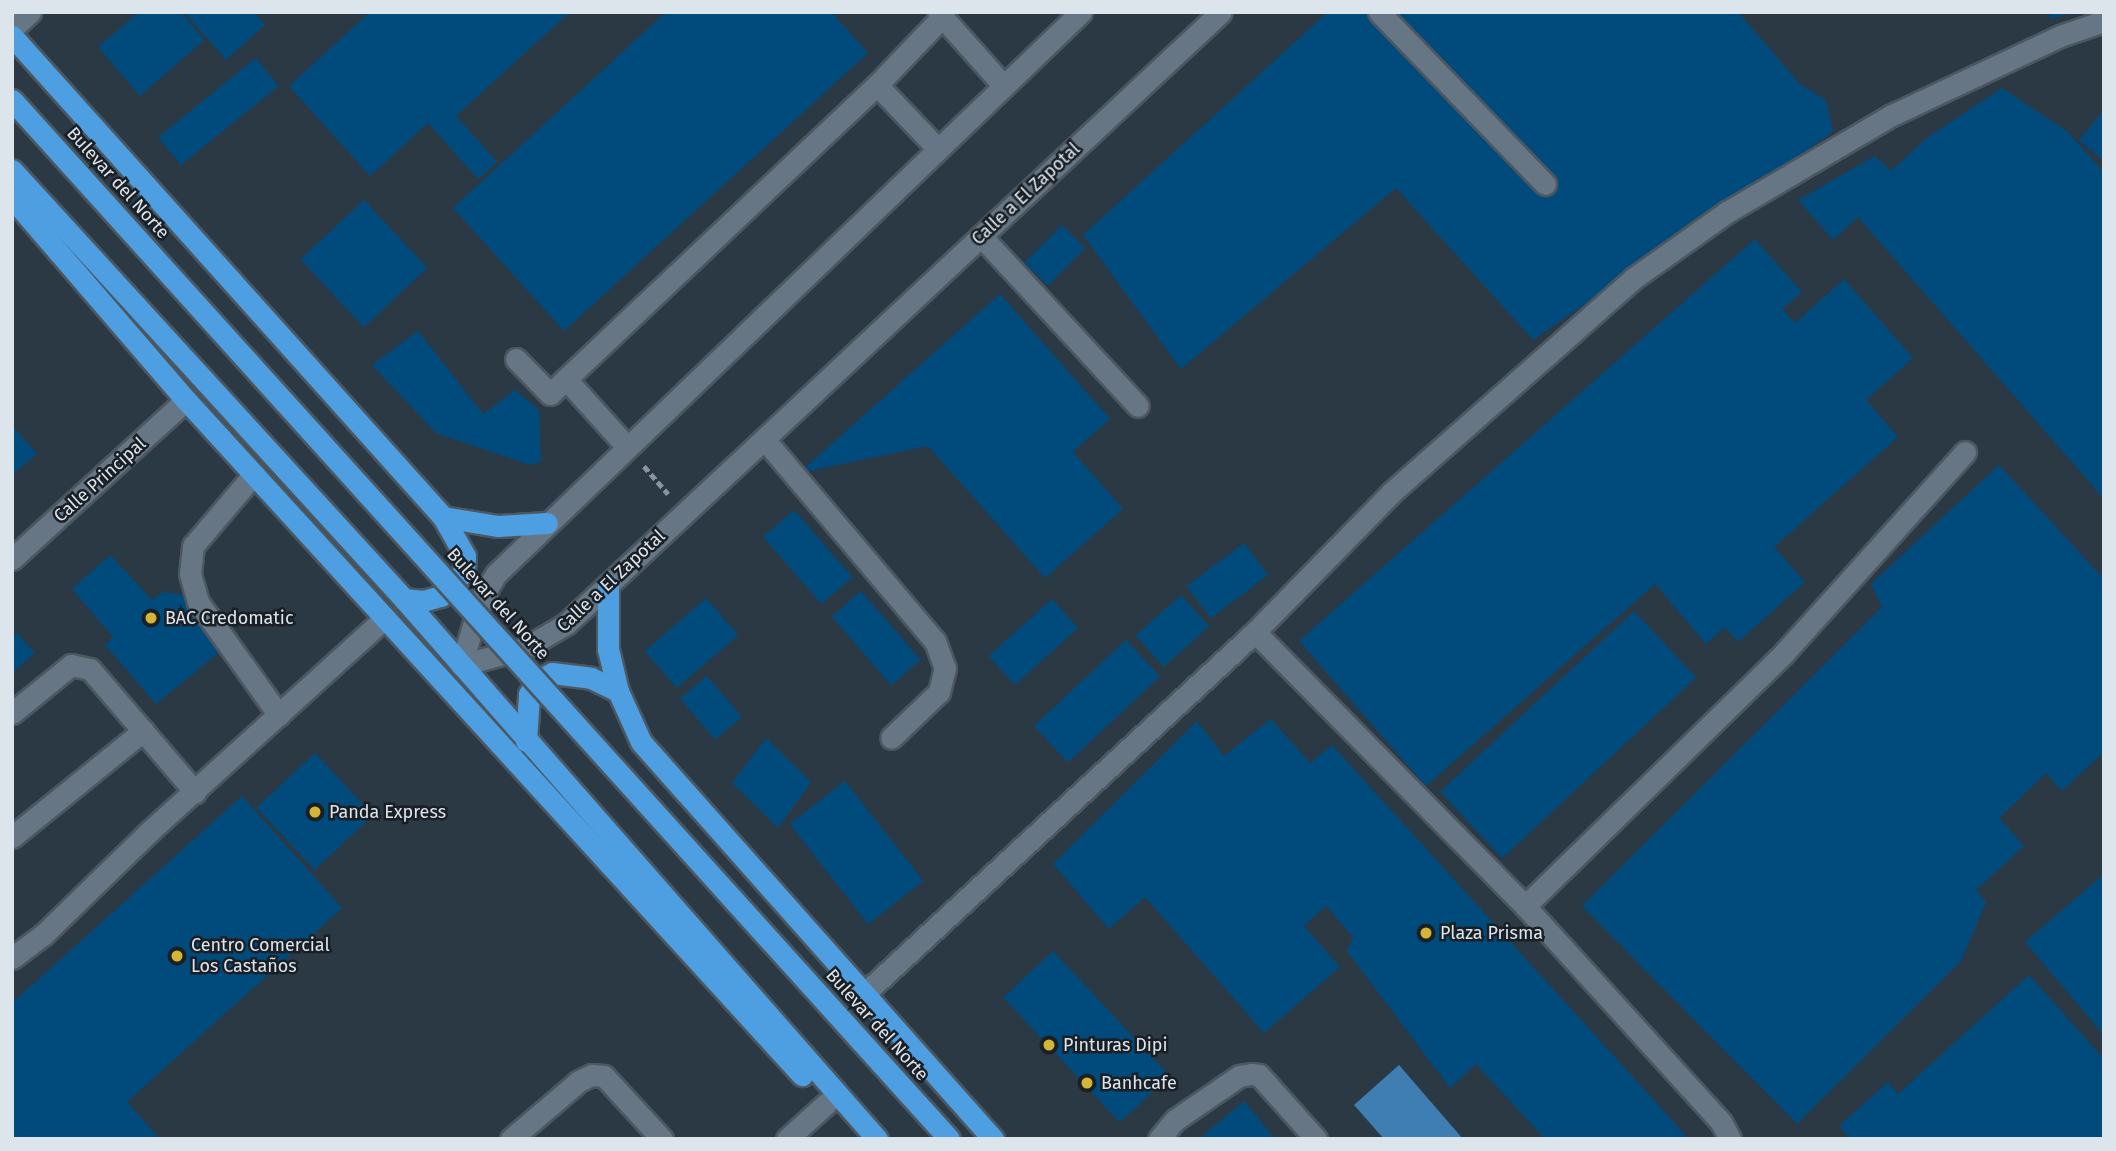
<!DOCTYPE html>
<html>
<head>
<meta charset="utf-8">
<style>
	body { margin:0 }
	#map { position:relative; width:2116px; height:1151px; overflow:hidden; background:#2b3945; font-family:"Fira Sans",sans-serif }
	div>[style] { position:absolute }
	.water>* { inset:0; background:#3e7eb2 }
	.building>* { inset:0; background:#004b7c; transform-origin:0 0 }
	.path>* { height:4.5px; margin-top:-2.25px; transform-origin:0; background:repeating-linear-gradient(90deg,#89949e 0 7px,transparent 0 10.5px) }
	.roads { filter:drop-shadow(2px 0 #4b5761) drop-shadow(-2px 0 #4b5761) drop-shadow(0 2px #4b5761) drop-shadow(0 -2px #4b5761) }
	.minor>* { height:21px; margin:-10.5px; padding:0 10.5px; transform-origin:10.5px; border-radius:10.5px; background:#677684 }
	.highway>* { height:21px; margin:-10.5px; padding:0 10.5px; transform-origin:10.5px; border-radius:10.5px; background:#4e9fe1 }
	.bridges { filter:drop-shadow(2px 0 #4b5761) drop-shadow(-2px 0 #4b5761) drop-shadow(0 2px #4b5761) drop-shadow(0 -2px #4b5761) }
	.highway-bridge>* { height:21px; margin:-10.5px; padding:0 10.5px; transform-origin:10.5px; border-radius:10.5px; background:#4e9fe1 }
	.dots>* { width:19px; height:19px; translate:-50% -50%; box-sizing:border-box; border:4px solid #191f25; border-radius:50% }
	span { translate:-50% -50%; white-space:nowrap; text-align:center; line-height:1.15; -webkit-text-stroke:5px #191f25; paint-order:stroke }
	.street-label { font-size:18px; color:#dce4ec }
	.poi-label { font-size:18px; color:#dce4ec }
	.left { translate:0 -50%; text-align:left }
	.frame { position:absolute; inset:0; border:14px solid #dce4ec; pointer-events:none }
</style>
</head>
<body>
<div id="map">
	<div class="water">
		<div style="clip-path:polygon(1399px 1065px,1463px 1139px,1384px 1139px,1354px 1105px)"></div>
	</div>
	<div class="building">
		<div style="clip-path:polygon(139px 12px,181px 12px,204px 40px,140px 96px,98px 47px)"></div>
		<div style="clip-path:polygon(184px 12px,254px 12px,265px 25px,226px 60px)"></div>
		<div style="clip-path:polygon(370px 12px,570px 12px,456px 116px,497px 162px,478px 179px,428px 123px,370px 176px,289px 86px)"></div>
		<div style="clip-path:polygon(666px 12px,831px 12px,868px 53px,564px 331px,453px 208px)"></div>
		<div style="clip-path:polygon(1328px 12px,1738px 12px,1800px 84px,1826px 100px,1833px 132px,1533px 340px,1396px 188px,1181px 369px,1083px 235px)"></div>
		<div style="clip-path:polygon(2049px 12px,2071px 12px,2071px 13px,2051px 19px)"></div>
		<div style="left:256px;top:58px;width:36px;height:126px;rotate:51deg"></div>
		<div style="clip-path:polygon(2002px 88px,2069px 133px,2104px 173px,2104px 499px,1858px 217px,1833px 240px,1798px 200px,1875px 156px,1891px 171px,1928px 137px)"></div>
		<div style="clip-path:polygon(2104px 110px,2104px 161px,2079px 140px)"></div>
		<div style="left:364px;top:200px;width:93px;height:87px;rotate:47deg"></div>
		<div style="left:1062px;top:225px;width:33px;height:53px;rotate:45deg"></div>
		<div style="clip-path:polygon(1755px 239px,1802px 292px,1782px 309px,1795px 323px,1844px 279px,1913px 358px,1866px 400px,1898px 437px,1774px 547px,1805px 582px,1738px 642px,1725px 627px,1706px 644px,1655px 584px,1426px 786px,1299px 641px)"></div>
		<div style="clip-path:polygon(1000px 294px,1110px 419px,1073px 452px,1123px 509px,1045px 578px,928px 446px,799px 473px)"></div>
		<div style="clip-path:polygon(418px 331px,483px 414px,515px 390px,539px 410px,541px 462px,530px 465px,436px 433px,372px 365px)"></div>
		<div style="clip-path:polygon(12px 425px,37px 454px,12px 475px)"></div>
		<div style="clip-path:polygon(1999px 465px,2104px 579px,2104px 752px,2062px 791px,2046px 773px,1999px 818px,2024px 846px,1976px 890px,1986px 902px,1961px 961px,1797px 1124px,1582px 906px,1882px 607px,1871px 584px)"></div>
		<div style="left:794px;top:510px;width:89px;height:41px;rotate:49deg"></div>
		<div style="left:1244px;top:543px;width:40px;height:72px;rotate:53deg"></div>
		<div style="clip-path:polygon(110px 555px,152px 600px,163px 592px,185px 595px,227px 646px,156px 704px,105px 645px,113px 637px,72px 589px)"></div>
		<div style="left:861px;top:591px;width:91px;height:39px;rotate:49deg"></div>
		<div style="left:1181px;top:595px;width:42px;height:61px;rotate:48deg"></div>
		<div style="left:706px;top:598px;width:49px;height:81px;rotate:49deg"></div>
		<div style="left:1052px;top:599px;width:39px;height:85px;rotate:48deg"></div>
		<div style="left:1634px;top:611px;width:91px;height:265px;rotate:47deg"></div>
		<div style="clip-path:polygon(17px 633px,35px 653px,12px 673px,12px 637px)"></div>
		<div style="left:1126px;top:640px;width:50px;height:126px;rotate:47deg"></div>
		<div style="left:707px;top:676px;width:54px;height:35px;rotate:50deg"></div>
		<div style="clip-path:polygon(1271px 719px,1310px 763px,1332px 745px,1689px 1139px,1545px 1139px,1476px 1064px,1450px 1088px,1347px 951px,1353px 937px,1326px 906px,1304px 926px,1340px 967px,1264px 1033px,1145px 897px,1109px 929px,1053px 864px,1197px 721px,1224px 756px)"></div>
		<div style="clip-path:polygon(766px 738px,811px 782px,778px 828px,732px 783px)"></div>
		<div style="left:315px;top:753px;width:85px;height:80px;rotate:47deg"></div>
		<div style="left:845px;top:781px;width:127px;height:70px;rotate:52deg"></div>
		<div style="clip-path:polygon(242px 796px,342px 908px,127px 1102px,160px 1139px,12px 1139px,12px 1003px)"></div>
		<div style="clip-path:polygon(2104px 874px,2104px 1035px,2025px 942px)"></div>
		<div style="left:1053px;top:951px;width:171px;height:68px;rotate:47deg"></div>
		<div style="clip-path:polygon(2029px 975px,2104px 1059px,2104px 1139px,1850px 1139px,1839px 1126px,1888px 1082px,1898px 1094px)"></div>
		<div style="clip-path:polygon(1244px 1101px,1275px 1139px,1199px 1139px)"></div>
	</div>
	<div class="path">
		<div style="left:644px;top:466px;width:37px;rotate:49deg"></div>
	</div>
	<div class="roads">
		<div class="minor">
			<div style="left:938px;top:12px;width:99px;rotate:48.3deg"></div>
			<div style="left:1379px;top:12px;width:239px;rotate:46deg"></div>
			<div style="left:12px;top:29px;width:25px;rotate:-43deg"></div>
			<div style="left:877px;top:85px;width:88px;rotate:46.4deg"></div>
			<div style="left:981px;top:236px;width:231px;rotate:47.3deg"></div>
			<div style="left:516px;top:359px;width:49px;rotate:45.8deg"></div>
			<div style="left:550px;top:394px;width:450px;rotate:-43.4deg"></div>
			<div style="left:877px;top:85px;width:94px;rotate:-46.3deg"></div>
			<div style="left:566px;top:379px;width:91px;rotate:48.1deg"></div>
			<div style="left:764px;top:439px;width:265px;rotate:49.8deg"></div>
			<div style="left:935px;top:641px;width:29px;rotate:70deg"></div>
			<div style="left:945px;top:668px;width:25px;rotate:104deg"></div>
			<div style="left:939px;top:692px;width:66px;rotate:136.2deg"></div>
			<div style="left:254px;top:474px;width:94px;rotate:130.3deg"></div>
			<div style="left:193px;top:546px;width:28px;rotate:96deg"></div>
			<div style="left:190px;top:574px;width:29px;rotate:74deg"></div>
			<div style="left:198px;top:602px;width:139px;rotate:54.4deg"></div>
			<div style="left:12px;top:559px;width:236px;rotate:-42.4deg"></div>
			<div style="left:1255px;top:632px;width:385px;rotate:45.4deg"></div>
			<div style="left:1525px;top:906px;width:292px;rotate:47.8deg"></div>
			<div style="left:1721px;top:1122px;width:19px;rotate:62deg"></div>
			<div style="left:461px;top:665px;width:66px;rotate:-14.9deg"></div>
			<div style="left:525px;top:648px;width:48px;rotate:-30.3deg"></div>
			<div style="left:566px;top:624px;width:896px;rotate:-43.06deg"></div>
			<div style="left:461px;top:665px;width:69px;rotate:-73.1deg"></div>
			<div style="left:481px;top:599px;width:29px;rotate:-59deg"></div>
			<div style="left:496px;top:574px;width:811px;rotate:-43.85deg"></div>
			<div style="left:12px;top:713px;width:76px;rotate:-39.1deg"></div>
			<div style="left:71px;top:665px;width:19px;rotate:12deg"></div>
			<div style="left:90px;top:669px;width:162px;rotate:49.5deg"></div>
			<div style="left:12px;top:837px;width:169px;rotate:-39deg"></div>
			<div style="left:1525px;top:906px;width:363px;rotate:-44.3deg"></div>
			<div style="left:1785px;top:652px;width:269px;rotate:-48deg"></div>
			<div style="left:12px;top:958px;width:39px;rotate:-37deg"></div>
			<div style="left:43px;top:935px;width:149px;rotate:-44.2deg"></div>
			<div style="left:150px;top:831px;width:317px;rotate:-42.2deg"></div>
			<div style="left:864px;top:994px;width:533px;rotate:-42.79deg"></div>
			<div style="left:1255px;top:632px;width:194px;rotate:-45.6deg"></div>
			<div style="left:1391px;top:493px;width:324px;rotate:-41.5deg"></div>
			<div style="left:1634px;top:278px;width:114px;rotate:-35.4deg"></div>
			<div style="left:1727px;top:212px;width:189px;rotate:-30.5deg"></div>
			<div style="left:1890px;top:116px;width:188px;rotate:-25.2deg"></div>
			<div style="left:2060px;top:36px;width:46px;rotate:-18.8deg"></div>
			<div style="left:511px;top:1139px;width:89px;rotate:-40.5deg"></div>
			<div style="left:579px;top:1081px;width:14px;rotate:-25deg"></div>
			<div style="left:592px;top:1075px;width:12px;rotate:5deg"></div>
			<div style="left:604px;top:1076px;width:86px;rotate:47.4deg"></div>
			<div style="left:787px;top:1139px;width:54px;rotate:-42deg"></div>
			<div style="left:1159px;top:1139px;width:25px;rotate:-50deg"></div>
			<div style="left:1175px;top:1120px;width:78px;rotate:-34.5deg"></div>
			<div style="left:1239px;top:1076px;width:13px;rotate:-9deg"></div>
			<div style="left:1252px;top:1074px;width:7px;rotate:8deg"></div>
			<div style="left:1259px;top:1075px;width:86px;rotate:48.3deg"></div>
		</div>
		<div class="highway">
			<div style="left:12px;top:36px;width:646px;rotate:48.14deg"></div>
			<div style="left:443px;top:517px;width:56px;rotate:9.3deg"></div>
			<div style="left:498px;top:526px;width:49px;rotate:-3.5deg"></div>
			<div style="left:12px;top:170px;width:581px;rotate:47.58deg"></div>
			<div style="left:404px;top:599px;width:718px;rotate:48.78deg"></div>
			<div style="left:12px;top:198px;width:267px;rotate:49.3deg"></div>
			<div style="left:186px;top:400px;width:914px;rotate:47.62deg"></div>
			<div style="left:608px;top:585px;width:64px;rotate:90deg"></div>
			<div style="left:608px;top:649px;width:43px;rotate:76.6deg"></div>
			<div style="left:618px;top:691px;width:56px;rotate:65.7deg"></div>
			<div style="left:641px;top:742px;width:531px;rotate:48.44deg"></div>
			<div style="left:404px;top:599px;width:19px;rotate:6deg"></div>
			<div style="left:423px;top:601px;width:19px;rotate:-16deg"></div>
			<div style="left:441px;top:596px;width:34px;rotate:-47deg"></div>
			<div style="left:464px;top:571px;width:15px;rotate:-86deg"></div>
			<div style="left:465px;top:556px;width:45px;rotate:-119.4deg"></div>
			<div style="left:526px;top:741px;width:47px;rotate:-86.3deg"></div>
			<div style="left:529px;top:694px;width:15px;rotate:-58deg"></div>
			<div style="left:537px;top:681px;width:17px;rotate:-28deg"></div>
			<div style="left:552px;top:673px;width:39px;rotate:7deg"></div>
			<div style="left:591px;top:678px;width:30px;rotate:26deg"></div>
		</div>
	</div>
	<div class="bridges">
		<div class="highway-bridge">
			<div style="left:12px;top:100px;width:1399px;rotate:47.95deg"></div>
		</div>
	</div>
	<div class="dots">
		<div style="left:151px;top:618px;background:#d3b635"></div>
		<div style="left:315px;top:812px;background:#d3b635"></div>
		<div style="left:1426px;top:933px;background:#d3b635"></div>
		<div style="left:177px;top:956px;background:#d3b635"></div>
		<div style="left:1049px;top:1045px;background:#d3b635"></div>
		<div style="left:1087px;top:1083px;background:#d3b635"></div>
	</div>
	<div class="street-label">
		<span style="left:118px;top:183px;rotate:48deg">Bulevar del Norte</span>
		<span style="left:1026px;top:194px;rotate:-43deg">Calle a El Zapotal</span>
		<span style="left:100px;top:480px;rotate:-42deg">Calle Principal</span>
		<span style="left:611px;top:581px;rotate:-43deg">Calle a El Zapotal</span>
		<span style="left:498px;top:604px;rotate:48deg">Bulevar del Norte</span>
		<span style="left:877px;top:1025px;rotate:48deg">Bulevar del Norte</span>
	</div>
	<div class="poi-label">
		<span class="left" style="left:165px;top:618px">BAC Credomatic</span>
		<span class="left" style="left:329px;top:812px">Panda Express</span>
		<span class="left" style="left:1440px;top:933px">Plaza Prisma</span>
		<span class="left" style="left:191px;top:956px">Centro Comercial<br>Los Castaños</span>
		<span class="left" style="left:1063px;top:1045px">Pinturas Dipi</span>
		<span class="left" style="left:1101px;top:1083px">Banhcafe</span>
	</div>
	<div class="frame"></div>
</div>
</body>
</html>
